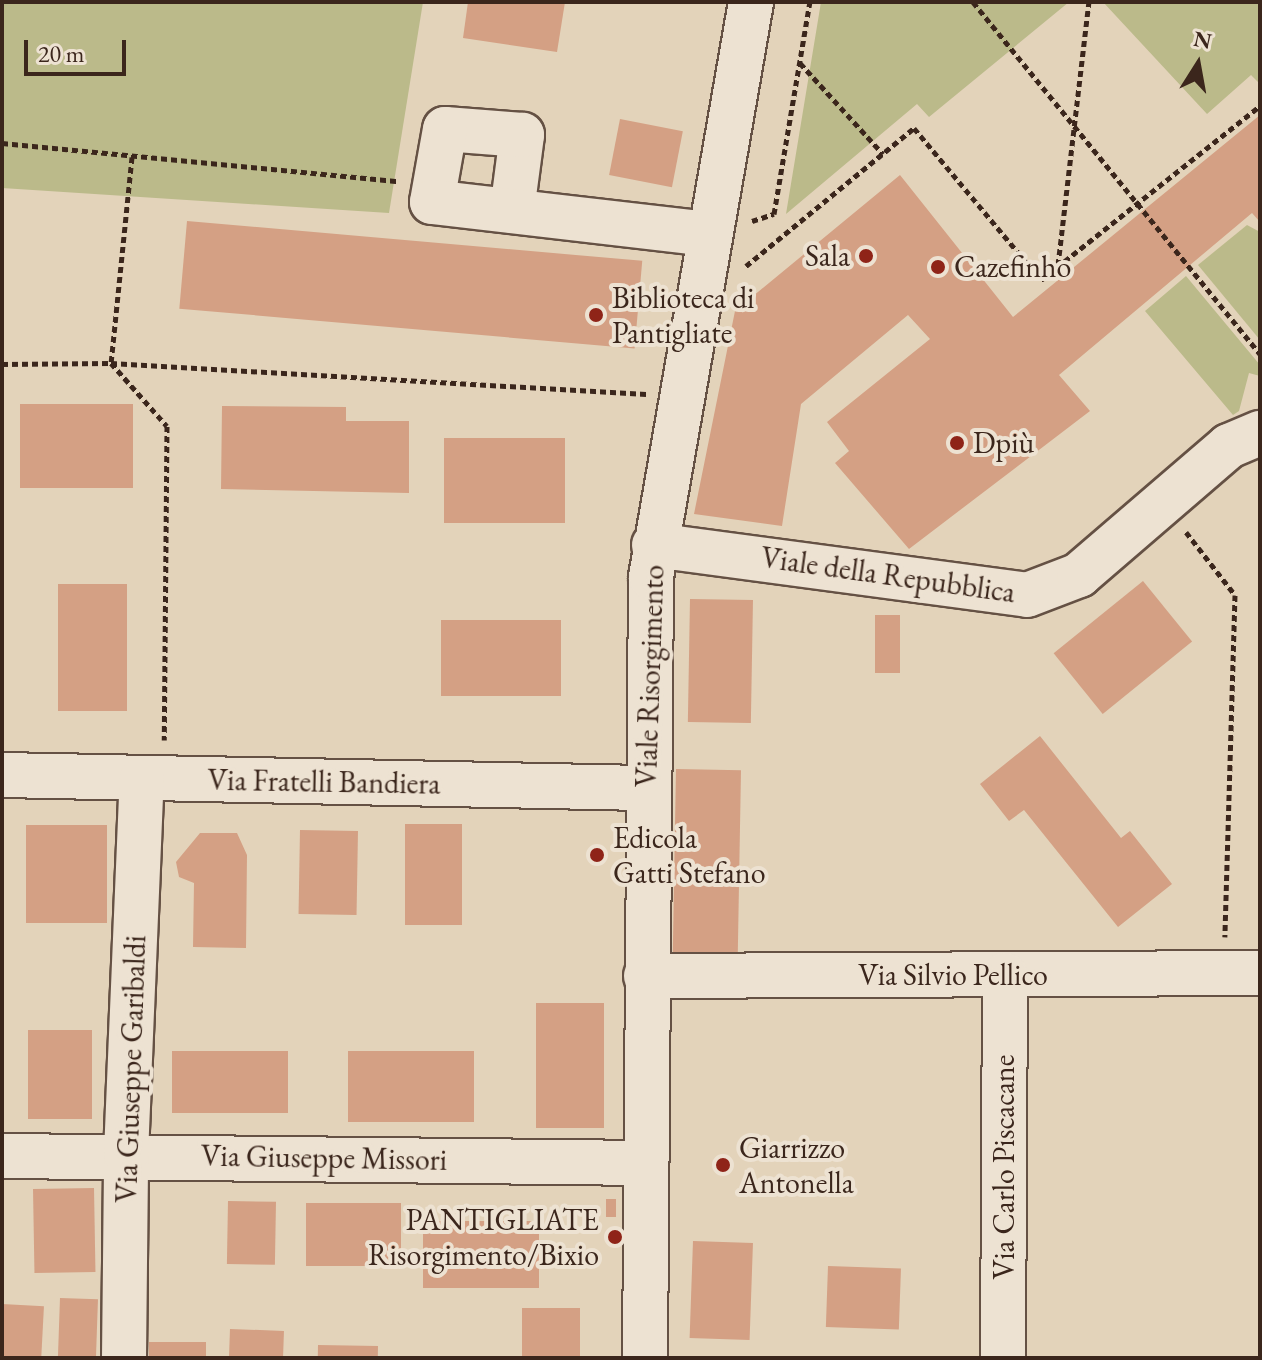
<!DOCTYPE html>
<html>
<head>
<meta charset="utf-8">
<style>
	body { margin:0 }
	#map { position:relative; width:1262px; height:1360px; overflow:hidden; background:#e3d3ba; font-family:"EB Garamond",serif }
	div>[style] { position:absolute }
	.green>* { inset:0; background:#bbba8a }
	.building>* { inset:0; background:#d4a084; transform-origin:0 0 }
	.path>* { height:5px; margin-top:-2.5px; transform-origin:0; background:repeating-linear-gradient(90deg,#3b261c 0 6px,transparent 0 10px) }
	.roads { filter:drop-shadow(2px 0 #655144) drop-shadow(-2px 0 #655144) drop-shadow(0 2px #655144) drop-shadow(0 -2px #655144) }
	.minor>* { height:44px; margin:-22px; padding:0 22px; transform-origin:22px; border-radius:22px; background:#ede2d2 }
	.dots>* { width:22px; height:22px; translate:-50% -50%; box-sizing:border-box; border:4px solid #ede2d2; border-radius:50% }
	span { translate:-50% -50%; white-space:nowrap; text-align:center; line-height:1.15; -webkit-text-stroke:8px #ede2d2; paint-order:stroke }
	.poi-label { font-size:30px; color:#3b261c }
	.right { translate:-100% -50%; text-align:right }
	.left { translate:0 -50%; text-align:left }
	.street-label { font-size:30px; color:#3b261c }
	.frame { position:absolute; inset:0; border:4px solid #3b261c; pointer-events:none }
	.north { position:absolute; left:1158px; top:24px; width:80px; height:80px; -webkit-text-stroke:6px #ede2d2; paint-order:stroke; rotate:11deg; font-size:22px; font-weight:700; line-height:32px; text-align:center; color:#3b261c }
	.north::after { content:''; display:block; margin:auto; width:28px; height:36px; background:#3b261c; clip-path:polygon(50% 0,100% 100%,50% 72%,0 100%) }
	.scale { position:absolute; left:24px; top:40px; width:102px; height:36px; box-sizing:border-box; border:4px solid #3b261c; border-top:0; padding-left:10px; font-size:24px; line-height:28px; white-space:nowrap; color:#3b261c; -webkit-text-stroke:6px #ede2d2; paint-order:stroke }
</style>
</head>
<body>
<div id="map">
	<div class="green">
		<div style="clip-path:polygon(2px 2px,423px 2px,389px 213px,2px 188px)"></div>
		<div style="clip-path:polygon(821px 2px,1069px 2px,929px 117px,917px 104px,786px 214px)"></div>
		<div style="clip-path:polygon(1103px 2px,1260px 2px,1260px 84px,1251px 75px,1207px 114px)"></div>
		<div style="clip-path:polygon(1247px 225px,1260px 232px,1260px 340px,1198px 265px)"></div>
		<div style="clip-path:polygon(1186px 276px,1260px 365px,1260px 376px,1249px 373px,1239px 411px,1233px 415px,1145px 311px)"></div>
	</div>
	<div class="building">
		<div style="clip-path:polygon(468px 2px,565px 2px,557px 52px,463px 38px)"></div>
		<div style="clip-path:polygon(1260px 115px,1260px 222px,1252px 213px,1059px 375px,1090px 411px,909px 549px,835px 463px,849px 451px,827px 422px,930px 339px,908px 315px,801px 404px,782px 526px,694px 514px,735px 311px,900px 175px,1013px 317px)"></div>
		<div style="left:620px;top:119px;width:64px;height:57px;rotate:11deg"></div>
		<div style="left:187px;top:221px;width:457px;height:88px;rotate:5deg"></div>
		<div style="left:20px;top:404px;width:113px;height:84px"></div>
		<div style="clip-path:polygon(222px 406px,346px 407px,346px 421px,409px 421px,409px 493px,221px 489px)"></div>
		<div style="left:444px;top:438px;width:121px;height:85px"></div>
		<div style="left:1143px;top:581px;width:78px;height:115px;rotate:51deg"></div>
		<div style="left:58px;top:584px;width:69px;height:127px"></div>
		<div style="left:690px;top:599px;width:63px;height:123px;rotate:1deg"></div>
		<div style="left:875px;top:615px;width:25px;height:58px"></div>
		<div style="left:441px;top:620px;width:120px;height:76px"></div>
		<div style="clip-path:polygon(1040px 736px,1121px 838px,1130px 831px,1172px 884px,1118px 927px,1024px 810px,1009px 821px,980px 784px)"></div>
		<div style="left:676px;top:769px;width:65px;height:185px;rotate:1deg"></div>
		<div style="left:405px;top:824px;width:57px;height:101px"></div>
		<div style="left:26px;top:825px;width:81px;height:98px"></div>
		<div style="left:300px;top:830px;width:58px;height:84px;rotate:1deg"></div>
		<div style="clip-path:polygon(200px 833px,237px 833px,247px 855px,246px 948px,193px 947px,194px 883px,179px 877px,176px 862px)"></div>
		<div style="left:536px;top:1003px;width:68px;height:125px"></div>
		<div style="left:28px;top:1030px;width:64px;height:89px"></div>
		<div style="left:172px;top:1051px;width:116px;height:62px"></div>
		<div style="left:348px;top:1051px;width:126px;height:71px"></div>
		<div style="left:94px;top:1188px;width:84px;height:61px;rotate:89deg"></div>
		<div style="left:606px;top:1199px;width:10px;height:18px"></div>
		<div style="left:228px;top:1201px;width:48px;height:63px;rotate:1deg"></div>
		<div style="left:306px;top:1203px;width:95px;height:63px"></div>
		<div style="left:539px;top:1221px;width:67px;height:116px;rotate:90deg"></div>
		<div style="left:693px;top:1241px;width:60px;height:97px;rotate:2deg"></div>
		<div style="left:828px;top:1266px;width:73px;height:61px;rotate:2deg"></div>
		<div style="left:60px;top:1298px;width:38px;height:60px;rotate:2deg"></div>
		<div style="left:2px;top:1304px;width:42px;height:54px;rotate:3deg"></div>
		<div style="left:522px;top:1308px;width:58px;height:50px"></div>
		<div style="left:230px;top:1329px;width:54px;height:29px;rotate:2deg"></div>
		<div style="left:149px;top:1342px;width:57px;height:16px"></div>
		<div style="left:318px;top:1345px;width:60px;height:13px;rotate:1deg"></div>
	</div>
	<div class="path">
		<div style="left:973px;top:2px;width:454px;rotate:50.8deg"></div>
		<div style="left:800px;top:63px;width:123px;rotate:47.6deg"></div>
		<div style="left:2px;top:143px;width:398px;rotate:5.5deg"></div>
		<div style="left:132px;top:157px;width:207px;rotate:95.8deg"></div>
		<div style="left:111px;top:363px;width:536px;rotate:3.32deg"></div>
		<div style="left:752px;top:221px;width:23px;rotate:-18deg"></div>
		<div style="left:774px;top:214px;width:215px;rotate:-80.4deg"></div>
		<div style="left:1058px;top:265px;width:265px;rotate:-83.3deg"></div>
		<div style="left:746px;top:266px;width:217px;rotate:-39.4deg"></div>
		<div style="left:914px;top:128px;width:198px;rotate:50.1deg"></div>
		<div style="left:1041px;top:280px;width:280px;rotate:-38.5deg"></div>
		<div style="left:2px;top:364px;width:109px;rotate:-0.5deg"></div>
		<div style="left:111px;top:363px;width:84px;rotate:48.4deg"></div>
		<div style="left:167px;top:426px;width:314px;rotate:90.5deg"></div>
		<div style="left:1186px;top:532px;width:80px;rotate:52.1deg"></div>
		<div style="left:1235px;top:595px;width:342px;rotate:91.7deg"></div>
	</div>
	<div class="roads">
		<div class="minor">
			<div style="left:512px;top:211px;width:77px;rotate:-82.5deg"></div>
			<div style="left:522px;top:135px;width:77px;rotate:-175.5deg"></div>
			<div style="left:445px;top:129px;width:74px;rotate:100.1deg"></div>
			<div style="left:432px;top:202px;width:279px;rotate:6.6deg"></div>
			<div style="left:654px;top:545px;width:376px;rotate:7.6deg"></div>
			<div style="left:1027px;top:595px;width:56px;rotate:-21deg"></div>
			<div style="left:1079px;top:575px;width:198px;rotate:-40.7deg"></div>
			<div style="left:1229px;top:446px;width:34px;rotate:-23deg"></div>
			<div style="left:2px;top:775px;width:644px;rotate:1.16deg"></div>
			<div style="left:646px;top:976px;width:614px;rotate:-0.28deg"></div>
			<div style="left:2px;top:1156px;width:644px;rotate:0.62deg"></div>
			<div style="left:124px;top:1358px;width:204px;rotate:-89.4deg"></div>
			<div style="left:126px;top:1154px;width:375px;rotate:-87.6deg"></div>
			<div style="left:645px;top:1358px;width:781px;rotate:-89.56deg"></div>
			<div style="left:651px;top:577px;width:584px;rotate:-80.13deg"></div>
			<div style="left:1003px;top:1358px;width:383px;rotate:-89.7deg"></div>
		</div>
	</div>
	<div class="dots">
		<div style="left:866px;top:256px;background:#8f2418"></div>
		<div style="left:938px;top:267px;background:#8f2418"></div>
		<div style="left:596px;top:315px;background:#8f2418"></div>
		<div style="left:957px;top:443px;background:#8f2418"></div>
		<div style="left:597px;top:855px;background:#8f2418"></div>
		<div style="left:723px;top:1165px;background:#8f2418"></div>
		<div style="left:615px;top:1237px;background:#8f2418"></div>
	</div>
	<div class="poi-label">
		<span class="right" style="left:850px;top:256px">Sala</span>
		<span class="left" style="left:954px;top:267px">Cazefinho</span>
		<span class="left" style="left:612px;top:315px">Biblioteca di<br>Pantigliate</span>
		<span class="left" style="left:973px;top:443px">Dpiù</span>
		<span class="left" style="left:613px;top:855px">Edicola<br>Gatti Stefano</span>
		<span class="left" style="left:739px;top:1165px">Giarrizzo<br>Antonella</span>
		<span class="right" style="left:599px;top:1237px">PANTIGLIATE<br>Risorgimento/Bixio</span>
	</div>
	<div class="street-label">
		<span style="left:888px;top:575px;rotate:8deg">Viale della Repubblica</span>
		<span style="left:650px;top:676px;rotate:-88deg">Viale Risorgimento</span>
		<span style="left:324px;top:782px;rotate:1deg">Via Fratelli Bandiera</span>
		<span style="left:953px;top:975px">Via Silvio Pellico</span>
		<span style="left:131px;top:1069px;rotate:-88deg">Via Giuseppe Garibaldi</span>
		<span style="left:324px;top:1158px;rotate:1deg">Via Giuseppe Missori</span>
		<span style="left:1004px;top:1167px;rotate:-90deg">Via Carlo Piscacane</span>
	</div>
	<div class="frame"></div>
	<div class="north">N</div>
	<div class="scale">20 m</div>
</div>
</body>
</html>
